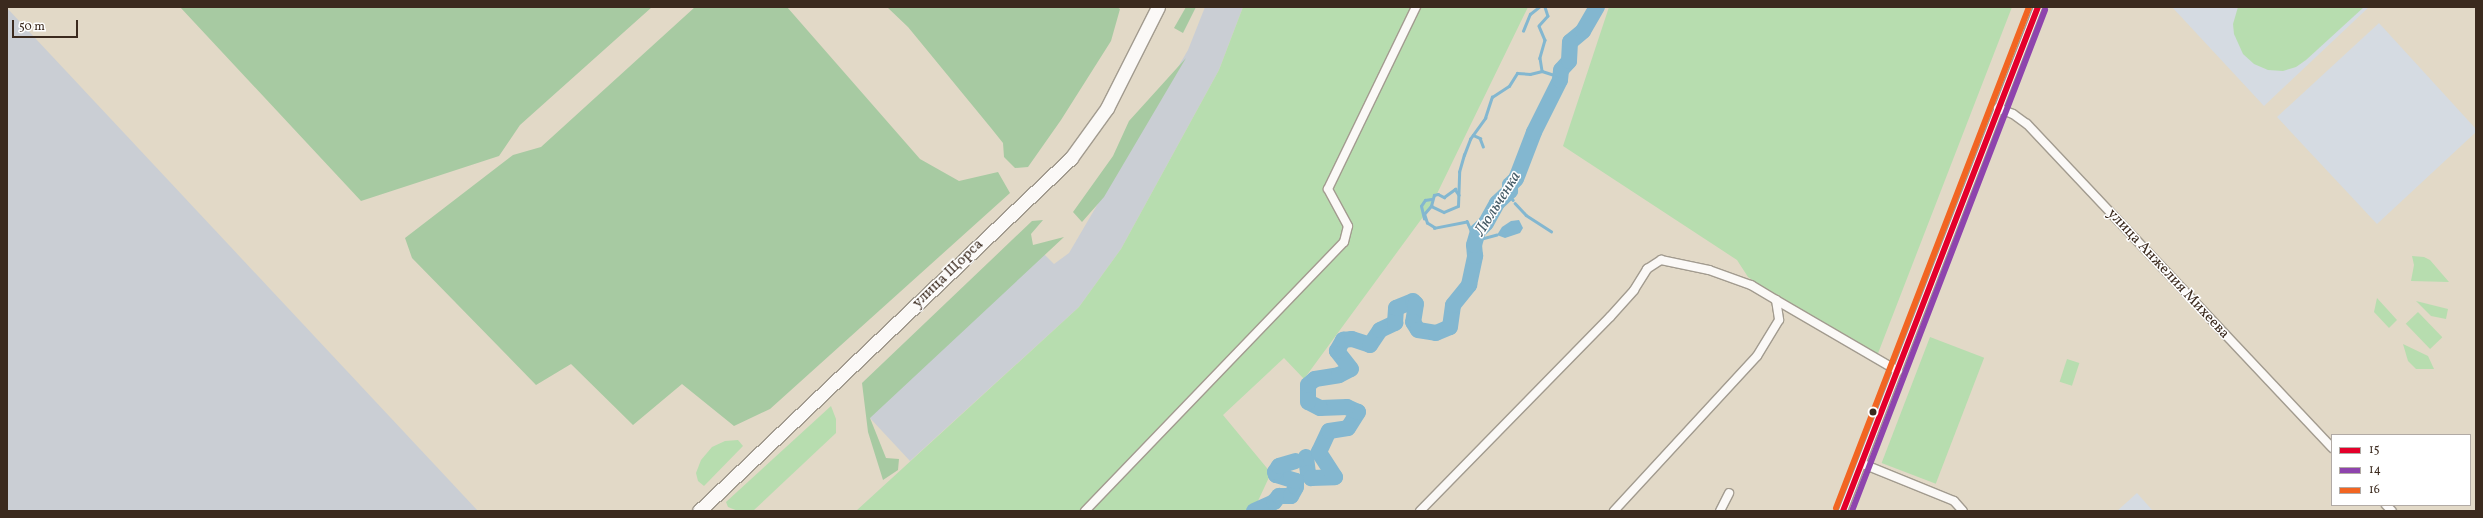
<!DOCTYPE html>
<html>
<head>
<meta charset="utf-8">
<style>
	body { margin:0 }
	#map { position:relative; width:2483px; height:518px; overflow:hidden; background:#e2d9c7; font-family:Vollkorn,serif }
	div>[style] { position:absolute }
	.built>* { inset:0; background:#d5dbe2 }
	.industrial>* { inset:0; background:#caced4 }
	.green>* { inset:0; background:#b7ddaf; transform-origin:0 0 }
	.forest>* { inset:0; background:#a7caa2 }
	.water>* { inset:0; background:#83b7d0 }
	.stream>* { height:2.5px; margin:-1.25px; padding:0 1.25px; transform-origin:1.25px; border-radius:1.25px; background:#83b7d0 }
	.river>* { height:16px; margin:-8px; padding:0 8px; transform-origin:8px; border-radius:8px; background:#83b7d0 }
	.roads { filter:drop-shadow(1px 0 #a29b8f) drop-shadow(-1px 0 #a29b8f) drop-shadow(0 1px #a29b8f) drop-shadow(0 -1px #a29b8f) }
	.minor>* { height:8px; margin:-4px; padding:0 4px; transform-origin:4px; border-radius:4px; background:#fbf9f7 }
	.primary>* { height:13px; margin:-6.5px; padding:0 6.5px; transform-origin:6.5px; border-radius:6.5px; background:#fbf9f7 }
	.bus-1>* { height:6px; margin:-3px; padding:0 3px; transform-origin:3px; border-radius:3px; background:#e4002b }
	.bus-2>* { height:6px; margin:-3px; padding:0 3px; transform-origin:3px; border-radius:3px; background:#8e44ad }
	.bus-3>* { height:6px; margin:-3px; padding:0 3px; transform-origin:3px; border-radius:3px; background:#f26522 }
	.dots>* { width:11px; height:11px; translate:-50% -50%; box-sizing:border-box; border:2px solid #fff; border-radius:50% }
	span { translate:-50% -50%; white-space:nowrap; text-align:center; line-height:1.15; -webkit-text-stroke:3px #fff; paint-order:stroke }
	.street-label { font-size:15px; color:#3b2a1e }
	.water-label { font-size:16px; color:#475c67; font-style:italic }
	.frame { position:absolute; inset:0; border:8px solid #3b2a1e; pointer-events:none }
	.legend { position:absolute; left:2331px; top:434px; width:140px; height:72px; box-sizing:border-box; background:#fff; border:1px solid #b1aaa5; margin:0; padding:5px 7px; list-style:none; font-size:12px; color:#3b2a1e }
	.legend li { display:flex; align-items:center; gap:8px; height:20px }
	.legend b { width:20px; border:1px solid #b1aaa5 }
	.scale { position:absolute; left:12px; top:20px; width:66px; height:18px; box-sizing:border-box; border:2px solid #3b2a1e; border-top:0; padding-left:5px; font-size:12px; line-height:14px; white-space:nowrap; color:#3b2a1e; -webkit-text-stroke:3px #fff; paint-order:stroke }
</style>
</head>
<body>
<div id="map">
	<div class="built">
		<div style="clip-path:polygon(2172px 7px,2369px 7px,2264px 106px)"></div>
		<div style="clip-path:polygon(2379px 23px,2476px 129px,2476px 132px,2377px 224px,2277px 117px)"></div>
		<div style="clip-path:polygon(2137px 493px,2153px 511px,2117px 511px)"></div>
	</div>
	<div class="industrial">
		<div style="clip-path:polygon(1205px 7px,1243px 7px,1219px 70px,1121px 249px,1079px 307px,910px 461px,869px 417px,1043px 253px,1054px 264px,1069px 253px,1188px 50px)"></div>
		<div style="clip-path:polygon(7px 8px,478px 511px,7px 511px)"></div>
	</div>
	<div class="green">
		<div style="clip-path:polygon(1243px 7px,1528px 7px,1431px 206px,1304px 379px,1284px 358px,1223px 415px,1271px 473px,1258px 501px,1245px 511px,856px 511px,1079px 307px,1121px 249px,1219px 70px)"></div>
		<div style="clip-path:polygon(1609px 7px,2012px 7px,1877px 356px,1795px 309px,1748px 277px,1737px 260px,1563px 146px)"></div>
		<div style="clip-path:polygon(2238px 7px,2364px 7px,2306px 60px,2296px 67px,2283px 71px,2268px 70px,2254px 64px,2243px 54px,2234px 34px,2233px 24px)"></div>
		<div style="clip-path:polygon(2412px 256px,2424px 257px,2430px 260px,2449px 282px,2411px 281px,2414px 265px)"></div>
		<div style="clip-path:polygon(2377px 298px,2397px 320px,2389px 328px,2374px 312px)"></div>
		<div style="clip-path:polygon(2416px 301px,2448px 309px,2446px 319px,2431px 316px)"></div>
		<div style="left:2418px;top:312px;width:35px;height:17px;rotate:46deg"></div>
		<div style="left:1930px;top:337px;width:58px;height:135px;rotate:21deg"></div>
		<div style="clip-path:polygon(2403px 344px,2428px 356px,2434px 369px,2416px 369px,2408px 361px)"></div>
		<div style="left:2067px;top:359px;width:13px;height:24px;rotate:18deg"></div>
		<div style="clip-path:polygon(831px 406px,836px 419px,836px 433px,753px 511px,738px 511px,728px 507px,726px 502px)"></div>
		<div style="clip-path:polygon(738px 440px,743px 446px,704px 486px,698px 481px,696px 473px,701px 460px,712px 447px,725px 441px)"></div>
	</div>
	<div class="forest">
		<div style="clip-path:polygon(180px 7px,652px 7px,520px 125px,499px 156px,361px 201px)"></div>
		<div style="clip-path:polygon(695px 7px,787px 7px,920px 159px,959px 181px,998px 172px,1010px 193px,770px 409px,734px 426px,682px 384px,633px 425px,571px 364px,536px 385px,412px 258px,405px 238px,513px 155px,541px 147px)"></div>
		<div style="clip-path:polygon(887px 7px,1117px 7px,1120px 9px,1111px 41px,1061px 120px,1028px 167px,1015px 168px,1004px 157px,1003px 143px,991px 128px,908px 27px)"></div>
		<div style="clip-path:polygon(1186px 7px,1196px 7px,1183px 33px,1174px 28px)"></div>
		<div style="clip-path:polygon(1186px 58px,1104px 197px,1082px 222px,1073px 212px,1113px 156px,1129px 121px)"></div>
		<div style="clip-path:polygon(1043px 220px,1031px 234px,1033px 245px,1064px 237px,870px 418px,886px 458px,899px 459px,898px 470px,883px 480px,868px 432px,862px 383px,1032px 221px)"></div>
	</div>
	<div class="water">
		<div style="clip-path:polygon(1519px 220px,1523px 228px,1520px 233px,1505px 238px,1497px 235px,1502px 227px,1511px 221px)"></div>
	</div>
	<div class="stream">
		<div style="left:1545px;top:7px;width:9px;rotate:72deg"></div>
		<div style="left:1548px;top:16px;width:13px;rotate:132deg"></div>
		<div style="left:1539px;top:26px;width:15px;rotate:67deg"></div>
		<div style="left:1545px;top:40px;width:19px;rotate:106deg"></div>
		<div style="left:1540px;top:58px;width:13px;rotate:81deg"></div>
		<div style="left:1542px;top:71px;width:19px;rotate:18deg"></div>
		<div style="left:1523px;top:31px;width:18px;rotate:-68deg"></div>
		<div style="left:1530px;top:14px;width:11px;rotate:-38deg"></div>
		<div style="left:1473px;top:135px;width:8px;rotate:23deg"></div>
		<div style="left:1480px;top:138px;width:9px;rotate:69deg"></div>
		<div style="left:1507px;top:193px;width:9px;rotate:49deg"></div>
		<div style="left:1515px;top:203px;width:16px;rotate:47deg"></div>
		<div style="left:1526px;top:215px;width:30px;rotate:33deg"></div>
		<div style="left:1431px;top:206px;width:11px;rotate:-75deg"></div>
		<div style="left:1434px;top:195px;width:4px;rotate:-14deg"></div>
		<div style="left:1438px;top:194px;width:7px;rotate:27deg"></div>
		<div style="left:1444px;top:197px;width:14px;rotate:-36deg"></div>
		<div style="left:1455px;top:189px;width:7px;rotate:56deg"></div>
		<div style="left:1424px;top:219px;width:13px;rotate:-103deg"></div>
		<div style="left:1421px;top:206px;width:7px;rotate:-56deg"></div>
		<div style="left:1425px;top:200px;width:6px;rotate:-9deg"></div>
		<div style="left:1497px;top:235px;width:23px;rotate:165deg"></div>
		<div style="left:1475px;top:241px;width:21px;rotate:-113deg"></div>
		<div style="left:1467px;top:222px;width:33px;rotate:169deg"></div>
		<div style="left:1435px;top:228px;width:9px;rotate:-148deg"></div>
		<div style="left:1427px;top:223px;width:9px;rotate:-108deg"></div>
		<div style="left:1424px;top:214px;width:11px;rotate:-49deg"></div>
		<div style="left:1431px;top:206px;width:14px;rotate:25deg"></div>
		<div style="left:1444px;top:212px;width:15px;rotate:-23deg"></div>
		<div style="left:1458px;top:206px;width:34px;rotate:-88deg"></div>
		<div style="left:1459px;top:172px;width:18px;rotate:-74deg"></div>
		<div style="left:1464px;top:155px;width:17px;rotate:-69deg"></div>
		<div style="left:1470px;top:139px;width:26px;rotate:-54deg"></div>
		<div style="left:1485px;top:118px;width:22px;rotate:-72deg"></div>
		<div style="left:1492px;top:97px;width:20px;rotate:-33deg"></div>
		<div style="left:1509px;top:86px;width:15px;rotate:-58deg"></div>
		<div style="left:1517px;top:73px;width:13px;rotate:4deg"></div>
		<div style="left:1530px;top:74px;width:12px;rotate:-14deg"></div>
	</div>
	<div class="river">
		<div style="left:1306px;top:457px;width:16px;rotate:83deg"></div>
		<div style="left:1308px;top:473px;width:6px;rotate:59deg"></div>
		<div style="left:1311px;top:478px;width:24px;rotate:-2deg"></div>
		<div style="left:1335px;top:477px;width:30px;rotate:-123deg"></div>
		<div style="left:1319px;top:452px;width:23px;rotate:-65deg"></div>
		<div style="left:1329px;top:431px;width:19px;rotate:-9deg"></div>
		<div style="left:1348px;top:428px;width:19px;rotate:-58deg"></div>
		<div style="left:1358px;top:412px;width:12px;rotate:-156deg"></div>
		<div style="left:1347px;top:407px;width:27px;rotate:178deg"></div>
		<div style="left:1320px;top:408px;width:13px;rotate:-153deg"></div>
		<div style="left:1308px;top:402px;width:17px;rotate:-90deg"></div>
		<div style="left:1308px;top:385px;width:9px;rotate:-41deg"></div>
		<div style="left:1315px;top:379px;width:24px;rotate:-9deg"></div>
		<div style="left:1339px;top:375px;width:13px;rotate:-27deg"></div>
		<div style="left:1351px;top:369px;width:23px;rotate:-128deg"></div>
		<div style="left:1337px;top:351px;width:13px;rotate:-61deg"></div>
		<div style="left:1343px;top:340px;width:9px;rotate:-6deg"></div>
		<div style="left:1352px;top:339px;width:19px;rotate:18deg"></div>
		<div style="left:1370px;top:345px;width:18px;rotate:-56deg"></div>
		<div style="left:1380px;top:330px;width:17px;rotate:-25deg"></div>
		<div style="left:1395px;top:323px;width:15px;rotate:-86deg"></div>
		<div style="left:1396px;top:308px;width:18px;rotate:-22deg"></div>
		<div style="left:1413px;top:301px;width:4px;rotate:45deg"></div>
		<div style="left:1416px;top:304px;width:18px;rotate:99deg"></div>
		<div style="left:1413px;top:322px;width:9px;rotate:58deg"></div>
		<div style="left:1418px;top:330px;width:18px;rotate:9deg"></div>
		<div style="left:1436px;top:333px;width:15px;rotate:-23deg"></div>
		<div style="left:1450px;top:327px;width:22px;rotate:-82deg"></div>
		<div style="left:1453px;top:305px;width:26px;rotate:-51deg"></div>
		<div style="left:1469px;top:285px;width:30px;rotate:-78deg"></div>
		<div style="left:1475px;top:256px;width:11px;rotate:-95deg"></div>
		<div style="left:1474px;top:245px;width:15px;rotate:-74deg"></div>
		<div style="left:1478px;top:231px;width:11px;rotate:-45deg"></div>
		<div style="left:1486px;top:223px;width:23px;rotate:-61deg"></div>
		<div style="left:1497px;top:203px;width:18px;rotate:-43deg"></div>
		<div style="left:1510px;top:191px;width:6px;rotate:-90deg"></div>
		<div style="left:1510px;top:185px;width:8px;rotate:-45deg"></div>
		<div style="left:1516px;top:179px;width:50px;rotate:-69deg"></div>
		<div style="left:1534px;top:132px;width:58px;rotate:-63.4deg"></div>
		<div style="left:1560px;top:80px;width:10px;rotate:-84deg"></div>
		<div style="left:1561px;top:70px;width:12px;rotate:-48deg"></div>
		<div style="left:1569px;top:61px;width:19px;rotate:-87deg"></div>
		<div style="left:1570px;top:42px;width:17px;rotate:-40deg"></div>
		<div style="left:1583px;top:31px;width:28px;rotate:-60deg"></div>
		<div style="left:1254px;top:511px;width:22px;rotate:-24deg"></div>
		<div style="left:1274px;top:502px;width:8px;rotate:-50deg"></div>
		<div style="left:1279px;top:496px;width:12px"></div>
		<div style="left:1291px;top:496px;width:10px;rotate:-61deg"></div>
		<div style="left:1296px;top:487px;width:6px;rotate:-90deg"></div>
		<div style="left:1296px;top:481px;width:21px;rotate:-163deg"></div>
		<div style="left:1276px;top:475px;width:3px;rotate:-108deg"></div>
		<div style="left:1275px;top:472px;width:7px;rotate:-56deg"></div>
		<div style="left:1279px;top:466px;width:17px;rotate:-17deg"></div>
	</div>
	<div class="roads">
		<div class="minor">
			<div style="left:1998px;top:108px;width:16px;rotate:22deg"></div>
			<div style="left:2013px;top:114px;width:17px;rotate:36deg"></div>
			<div style="left:2027px;top:124px;width:445px;rotate:46.7deg"></div>
			<div style="left:1776px;top:300px;width:141px;rotate:30.2deg"></div>
			<div style="left:1863px;top:464px;width:98px;rotate:22.1deg"></div>
			<div style="left:1954px;top:501px;width:13px;rotate:48deg"></div>
			<div style="left:2386px;top:505px;width:8px;rotate:45deg"></div>
			<div style="left:1085px;top:511px;width:373px;rotate:-46.1deg"></div>
			<div style="left:1344px;top:242px;width:16px;rotate:-76deg"></div>
			<div style="left:1348px;top:226px;width:42px;rotate:-118.4deg"></div>
			<div style="left:1328px;top:189px;width:202px;rotate:-64.2deg"></div>
			<div style="left:1420px;top:511px;width:272px;rotate:-45.6deg"></div>
			<div style="left:1610px;top:317px;width:36px;rotate:-48deg"></div>
			<div style="left:1634px;top:290px;width:25px;rotate:-58deg"></div>
			<div style="left:1647px;top:269px;width:17px;rotate:-33deg"></div>
			<div style="left:1661px;top:260px;width:49px;rotate:11.8deg"></div>
			<div style="left:1709px;top:270px;width:45px;rotate:19.7deg"></div>
			<div style="left:1751px;top:285px;width:29px;rotate:31deg"></div>
			<div style="left:1776px;top:300px;width:20px;rotate:81deg"></div>
			<div style="left:1779px;top:320px;width:42px;rotate:121.4deg"></div>
			<div style="left:1757px;top:356px;width:211px;rotate:132.7deg"></div>
			<div style="left:1720px;top:511px;width:20px;rotate:-63deg"></div>
			<div style="left:1843px;top:511px;width:540px;rotate:-68.85deg"></div>
		</div>
		<div class="primary">
			<div style="left:699px;top:511px;width:513px;rotate:-43.5deg"></div>
			<div style="left:1071px;top:158px;width:62px;rotate:-54.2deg"></div>
			<div style="left:1107px;top:108px;width:113px;rotate:-63.2deg"></div>
		</div>
	</div>
	<div class="bus-1">
		<div style="left:1843px;top:511px;width:540px;rotate:-68.85deg"></div>
	</div>
	<div class="bus-2">
		<div style="left:1852px;top:511px;width:537px;rotate:-68.93deg"></div>
	</div>
	<div class="bus-3">
		<div style="left:1836px;top:508px;width:537px;rotate:-68.93deg"></div>
	</div>
	<div class="dots">
		<div style="left:1873px;top:412px;background:#3b2a1e"></div>
	</div>
	<div class="street-label">
		<span style="left:948px;top:274px;rotate:-44deg">улица Щорса</span>
		<span style="left:2168px;top:274px;rotate:47deg">улица Анжелия Михеева</span>
	</div>
	<div class="water-label">
		<span style="left:1498px;top:204px;rotate:-58deg">Люльченка</span>
	</div>
	<div class="frame"></div>
	<ul class="legend">
	<li><b style="height:5px;background:#e4002b"></b>15</li>
	<li><b style="height:5px;background:#8e44ad"></b>14</li>
	<li><b style="height:5px;background:#f26522"></b>16</li>
	</ul>
	<div class="scale">50 m</div>
</div>
</body>
</html>
